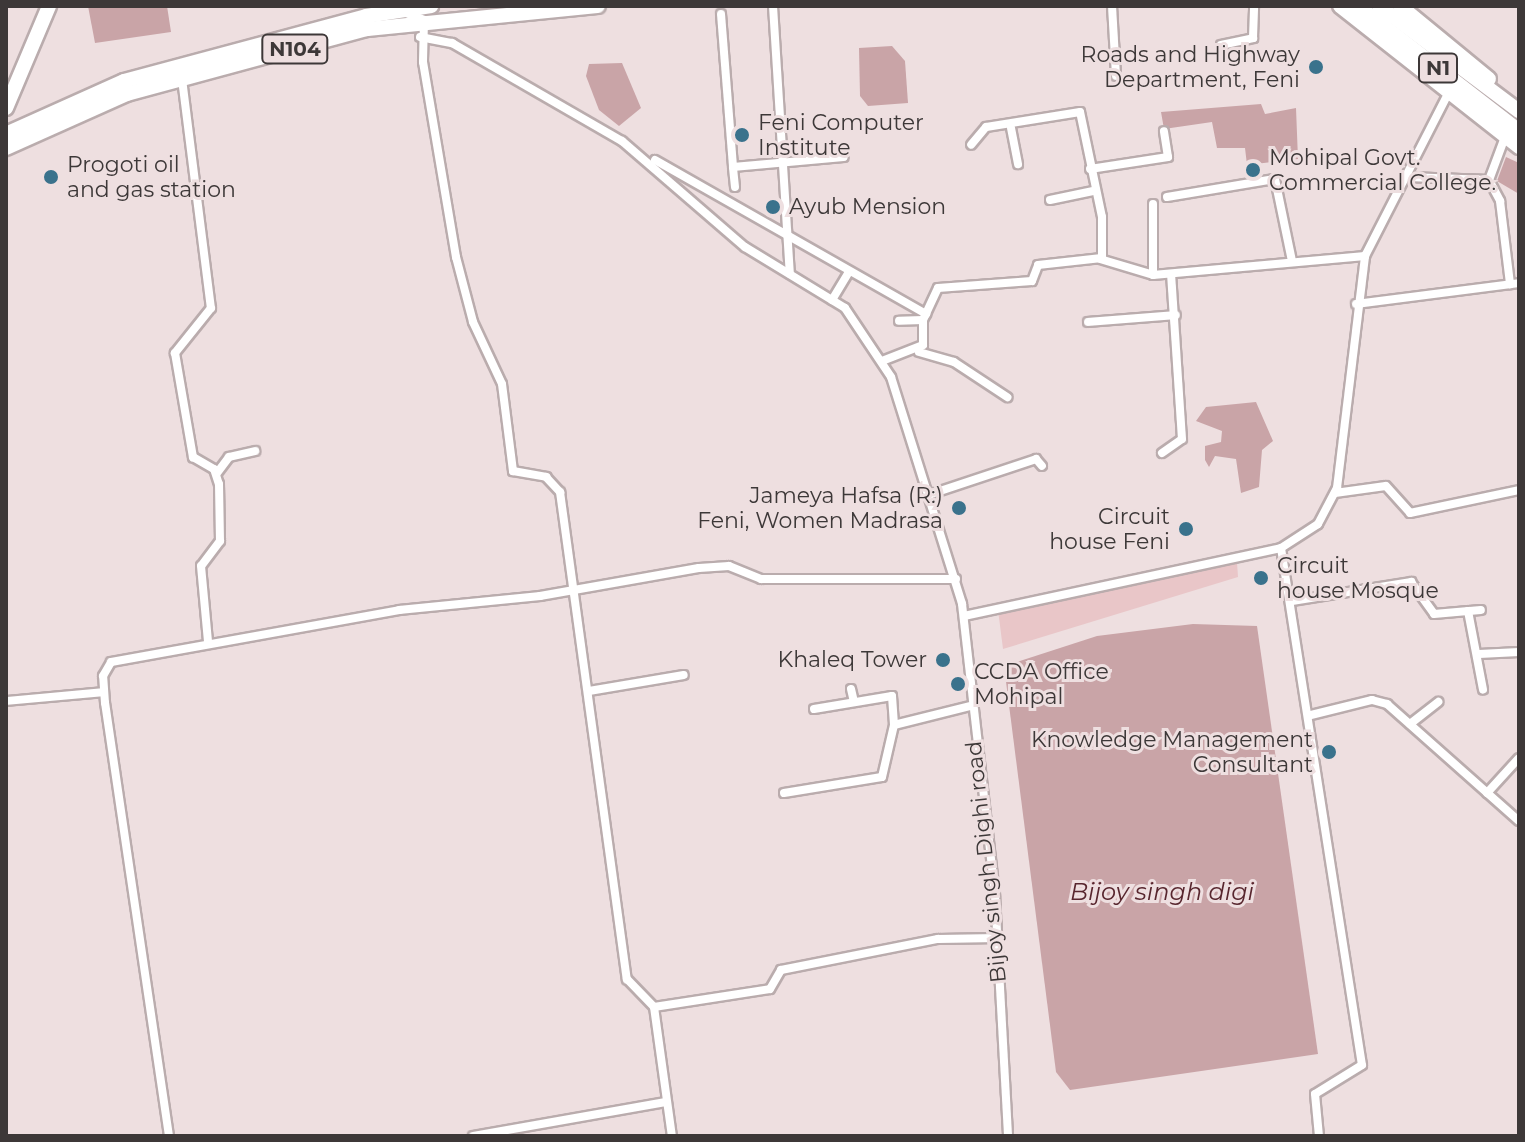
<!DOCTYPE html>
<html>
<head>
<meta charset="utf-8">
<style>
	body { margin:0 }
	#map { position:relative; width:1525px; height:1142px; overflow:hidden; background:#eedfe0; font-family:Montserrat,sans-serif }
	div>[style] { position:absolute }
	.green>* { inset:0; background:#e9c6c8 }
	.water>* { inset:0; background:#c9a4a7 }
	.roads { filter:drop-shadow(2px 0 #baacad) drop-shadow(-2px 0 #baacad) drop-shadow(0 2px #baacad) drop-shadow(0 -2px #baacad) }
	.minor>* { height:8px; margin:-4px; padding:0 4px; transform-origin:4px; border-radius:4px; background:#fff }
	.trunk>* { height:14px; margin:-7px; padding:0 7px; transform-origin:7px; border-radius:7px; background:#fff }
	.dots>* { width:22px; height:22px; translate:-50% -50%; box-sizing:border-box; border:4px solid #eedfe0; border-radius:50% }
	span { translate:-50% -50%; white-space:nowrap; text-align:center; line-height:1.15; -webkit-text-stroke:6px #eedfe0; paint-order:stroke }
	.shield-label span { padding:2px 6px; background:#eedfe0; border:2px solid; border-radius:6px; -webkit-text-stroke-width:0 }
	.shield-label { font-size:20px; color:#3d3838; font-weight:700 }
	.poi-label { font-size:22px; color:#3d3838 }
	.right { translate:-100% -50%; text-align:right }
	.left { translate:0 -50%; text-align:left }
	.street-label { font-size:22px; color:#3d3838 }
	.water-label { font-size:24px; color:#58262e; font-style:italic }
	.frame { position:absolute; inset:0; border:8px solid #3d3838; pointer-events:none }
</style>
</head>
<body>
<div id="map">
	<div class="green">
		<div style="clip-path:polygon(1237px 562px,1238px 577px,1003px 649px,998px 610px)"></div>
	</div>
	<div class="water">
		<div style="clip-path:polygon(88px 6px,167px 6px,171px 32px,95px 43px)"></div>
		<div style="clip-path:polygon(892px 46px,905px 61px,908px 103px,868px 106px,860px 96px,859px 48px)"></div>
		<div style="clip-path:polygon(622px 63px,641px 108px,619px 126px,599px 110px,586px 76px,589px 64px)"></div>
		<div style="clip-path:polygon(1261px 104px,1265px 114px,1296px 108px,1298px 159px,1247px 165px,1245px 148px,1217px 148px,1212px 122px,1164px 129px,1161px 112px)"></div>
		<div style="clip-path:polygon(1506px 157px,1519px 163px,1519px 194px,1497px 181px)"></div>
		<div style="clip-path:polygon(1256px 402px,1273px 441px,1262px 450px,1259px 487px,1241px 493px,1236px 459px,1215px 456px,1209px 467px,1205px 460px,1205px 446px,1221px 442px,1222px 431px,1196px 421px,1206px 407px)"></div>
		<div style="clip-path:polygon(1193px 624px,1257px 626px,1318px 1054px,1070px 1090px,1056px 1072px,1004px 666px,1097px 636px)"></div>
	</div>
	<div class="roads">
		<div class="minor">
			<div style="left:773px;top:6px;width:268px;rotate:86.4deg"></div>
			<div style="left:1112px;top:6px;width:70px;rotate:86.7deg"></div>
			<div style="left:406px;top:13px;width:19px;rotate:21deg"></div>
			<div style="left:424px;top:20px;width:42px;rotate:91.4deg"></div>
			<div style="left:423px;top:62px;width:198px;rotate:80.4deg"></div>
			<div style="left:456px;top:257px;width:67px;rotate:75.3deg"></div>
			<div style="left:473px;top:322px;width:68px;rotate:64.9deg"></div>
			<div style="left:502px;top:384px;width:88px;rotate:82.8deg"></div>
			<div style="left:513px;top:471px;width:34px;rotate:10deg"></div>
			<div style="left:546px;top:477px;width:21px;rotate:47deg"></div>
			<div style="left:560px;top:492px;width:492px;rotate:82.2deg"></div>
			<div style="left:627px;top:979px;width:39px;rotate:46deg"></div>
			<div style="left:654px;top:1007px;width:130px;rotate:82.1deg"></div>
			<div style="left:721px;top:14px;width:153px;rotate:85.5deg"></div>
			<div style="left:420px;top:37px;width:33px;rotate:11deg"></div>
			<div style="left:452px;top:43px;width:196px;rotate:30deg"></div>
			<div style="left:622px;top:141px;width:162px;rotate:40.8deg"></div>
			<div style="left:745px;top:247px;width:117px;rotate:31.4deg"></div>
			<div style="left:845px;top:308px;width:83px;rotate:56.3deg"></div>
			<div style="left:891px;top:377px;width:238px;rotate:72.6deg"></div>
			<div style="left:962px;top:604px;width:293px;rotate:83.5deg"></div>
			<div style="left:995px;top:895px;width:241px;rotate:86.9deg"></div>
			<div style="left:1221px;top:45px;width:33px;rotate:-12deg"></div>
			<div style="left:1253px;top:38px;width:32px;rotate:-88deg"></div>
			<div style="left:182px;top:79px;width:231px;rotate:82.8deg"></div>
			<div style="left:211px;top:308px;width:58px;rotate:128.7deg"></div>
			<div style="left:175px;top:353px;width:106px;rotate:80.2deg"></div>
			<div style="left:193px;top:457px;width:24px;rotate:30deg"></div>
			<div style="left:214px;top:469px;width:16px;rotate:72deg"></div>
			<div style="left:219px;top:484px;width:57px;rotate:89deg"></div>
			<div style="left:220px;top:541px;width:31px;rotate:127deg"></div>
			<div style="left:201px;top:566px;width:75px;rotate:84.7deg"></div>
			<div style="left:1011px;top:128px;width:37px;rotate:79deg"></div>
			<div style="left:655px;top:160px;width:312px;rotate:29.6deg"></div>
			<div style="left:1090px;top:169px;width:79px;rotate:-8.7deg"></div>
			<div style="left:1168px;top:157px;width:26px;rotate:-99deg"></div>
			<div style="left:1407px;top:177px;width:82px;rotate:2.1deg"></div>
			<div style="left:1489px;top:180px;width:46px;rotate:-69.6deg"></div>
			<div style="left:1489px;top:180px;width:24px;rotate:62deg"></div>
			<div style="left:1500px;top:201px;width:84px;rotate:83.1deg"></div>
			<div style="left:735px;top:187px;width:20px;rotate:-96deg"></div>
			<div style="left:733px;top:167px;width:111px;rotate:-5.1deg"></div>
			<div style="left:1167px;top:197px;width:109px;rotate:-9.5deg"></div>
			<div style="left:1275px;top:179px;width:84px;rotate:78.3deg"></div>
			<div style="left:1050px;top:200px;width:44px;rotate:-11.8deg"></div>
			<div style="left:1153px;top:204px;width:71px;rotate:90deg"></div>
			<div style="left:1153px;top:275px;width:213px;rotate:-5.1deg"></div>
			<div style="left:1100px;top:259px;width:52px;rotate:16.7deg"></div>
			<div style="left:832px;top:300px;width:33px;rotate:-59deg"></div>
			<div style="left:1356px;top:304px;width:164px;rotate:-7.3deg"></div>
			<div style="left:923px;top:320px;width:35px;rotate:-65deg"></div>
			<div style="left:938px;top:288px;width:94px;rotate:-4.3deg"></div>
			<div style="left:1032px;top:281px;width:17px;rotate:-69deg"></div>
			<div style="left:1038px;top:265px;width:64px;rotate:-6.2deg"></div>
			<div style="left:1102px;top:258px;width:41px;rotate:-90deg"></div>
			<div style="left:1102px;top:217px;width:107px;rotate:-101.8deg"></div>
			<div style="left:1080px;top:112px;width:95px;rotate:170.9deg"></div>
			<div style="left:986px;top:127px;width:23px;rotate:130deg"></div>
			<div style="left:1088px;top:322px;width:88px;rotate:-4.5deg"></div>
			<div style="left:919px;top:352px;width:36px;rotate:16deg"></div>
			<div style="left:954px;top:362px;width:64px;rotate:33.4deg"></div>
			<div style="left:882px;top:361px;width:44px;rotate:-21.3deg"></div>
			<div style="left:923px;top:345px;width:25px;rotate:-90deg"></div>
			<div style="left:923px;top:320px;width:24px;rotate:178deg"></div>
			<div style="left:1162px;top:453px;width:24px;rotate:-35deg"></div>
			<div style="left:1182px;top:439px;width:164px;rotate:-93.8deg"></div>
			<div style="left:217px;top:473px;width:20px;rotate:-53deg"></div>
			<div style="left:229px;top:457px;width:27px;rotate:-13deg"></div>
			<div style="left:1335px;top:493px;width:51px;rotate:-7.8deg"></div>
			<div style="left:1386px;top:486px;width:36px;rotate:48deg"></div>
			<div style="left:1410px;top:513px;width:111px;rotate:-11.9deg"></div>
			<div style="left:931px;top:494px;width:111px;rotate:-18.4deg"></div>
			<div style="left:1036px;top:459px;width:9px;rotate:49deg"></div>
			<div style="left:1281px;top:548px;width:523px;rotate:81.1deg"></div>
			<div style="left:1362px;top:1065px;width:55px;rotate:148.3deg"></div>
			<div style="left:1315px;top:1094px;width:42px;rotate:84.6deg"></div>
			<div style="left:1292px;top:601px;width:121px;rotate:-9.1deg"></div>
			<div style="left:1411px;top:582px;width:39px;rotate:54deg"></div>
			<div style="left:1434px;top:614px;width:47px;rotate:-4.9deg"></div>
			<div style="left:1468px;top:611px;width:80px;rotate:79.2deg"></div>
			<div style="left:964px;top:616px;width:324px;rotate:-12.1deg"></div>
			<div style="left:1281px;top:548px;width:44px;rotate:-33deg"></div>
			<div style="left:1318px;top:524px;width:41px;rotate:-62.2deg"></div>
			<div style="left:1337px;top:488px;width:234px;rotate:-83.1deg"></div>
			<div style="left:1365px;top:256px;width:182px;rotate:-62.9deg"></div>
			<div style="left:1479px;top:654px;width:40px;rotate:-2.9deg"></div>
			<div style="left:851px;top:689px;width:13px;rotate:77deg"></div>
			<div style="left:589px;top:691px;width:96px;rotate:-9.6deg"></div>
			<div style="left:6px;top:701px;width:98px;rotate:-5.2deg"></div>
			<div style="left:814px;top:709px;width:79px;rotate:-9.5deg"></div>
			<div style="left:892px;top:696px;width:29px;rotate:86deg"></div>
			<div style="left:894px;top:725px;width:78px;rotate:-14deg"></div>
			<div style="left:1311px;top:715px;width:63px;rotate:-13.8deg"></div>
			<div style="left:1372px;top:700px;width:16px;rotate:15deg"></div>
			<div style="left:1387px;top:704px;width:176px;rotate:41.6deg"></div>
			<div style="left:1410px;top:724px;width:36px;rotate:-38deg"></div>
			<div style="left:784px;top:793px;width:99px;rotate:-9.3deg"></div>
			<div style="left:882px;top:777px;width:53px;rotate:-77deg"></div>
			<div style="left:1487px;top:793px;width:47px;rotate:-47.6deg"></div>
			<div style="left:654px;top:1007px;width:117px;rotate:-8.8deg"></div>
			<div style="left:770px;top:989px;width:22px;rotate:-60deg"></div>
			<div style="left:781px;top:970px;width:160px;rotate:-11.2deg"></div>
			<div style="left:938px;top:939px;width:60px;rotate:-1deg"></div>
			<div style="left:169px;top:1136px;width:438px;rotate:-98.4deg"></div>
			<div style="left:105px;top:703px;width:27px;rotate:-94deg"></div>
			<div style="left:103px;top:676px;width:16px;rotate:-60deg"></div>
			<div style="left:111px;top:662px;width:293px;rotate:-10.2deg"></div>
			<div style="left:399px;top:610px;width:142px;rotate:-5.7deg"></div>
			<div style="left:540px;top:596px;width:161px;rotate:-10deg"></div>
			<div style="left:699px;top:568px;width:30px;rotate:-4deg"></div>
			<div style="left:729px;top:566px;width:35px;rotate:22deg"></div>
			<div style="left:761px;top:579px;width:195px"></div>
			<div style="left:473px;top:1136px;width:196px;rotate:-10deg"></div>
		</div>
		<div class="trunk">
			<div style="left:1340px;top:6px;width:228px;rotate:38.2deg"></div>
			<div style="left:1358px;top:6px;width:204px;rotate:37.8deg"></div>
			<div style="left:1379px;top:6px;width:175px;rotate:36.9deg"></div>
			<div style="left:1400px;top:6px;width:115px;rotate:39.4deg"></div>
			<div style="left:6px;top:108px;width:111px;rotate:-67.1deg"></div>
			<div style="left:6px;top:134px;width:129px;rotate:-24.2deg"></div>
			<div style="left:124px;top:81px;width:251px;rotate:-15deg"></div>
			<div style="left:366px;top:16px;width:66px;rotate:-8.7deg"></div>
			<div style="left:6px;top:148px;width:133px;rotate:-24.1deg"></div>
			<div style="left:127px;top:94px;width:249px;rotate:-15.2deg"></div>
			<div style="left:367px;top:29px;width:232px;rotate:-5.7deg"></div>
		</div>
	</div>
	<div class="dots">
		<div style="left:1316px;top:67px;background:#3a728c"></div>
		<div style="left:742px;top:135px;background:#3a728c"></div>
		<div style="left:1253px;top:170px;background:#3a728c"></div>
		<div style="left:51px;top:177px;background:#3a728c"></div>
		<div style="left:773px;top:207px;background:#3a728c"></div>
		<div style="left:959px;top:508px;background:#3a728c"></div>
		<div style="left:1186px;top:529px;background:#3a728c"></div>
		<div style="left:1261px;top:578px;background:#3a728c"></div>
		<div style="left:943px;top:660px;background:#3a728c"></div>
		<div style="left:958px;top:684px;background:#3a728c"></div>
		<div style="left:1329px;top:752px;background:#3a728c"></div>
	</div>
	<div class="shield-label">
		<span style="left:295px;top:49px">N104</span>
		<span style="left:1438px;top:68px">N1</span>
	</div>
	<div class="poi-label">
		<span class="right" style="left:1300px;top:67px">Roads and Highway<br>Department, Feni</span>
		<span class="left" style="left:758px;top:135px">Feni Computer<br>Institute</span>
		<span class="left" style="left:1269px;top:170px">Mohipal Govt.<br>Commercial College.</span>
		<span class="left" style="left:67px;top:177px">Progoti oil<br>and gas station</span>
		<span class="left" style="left:789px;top:207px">Ayub Mension</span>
		<span class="right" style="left:943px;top:508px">Jameya Hafsa (R:)<br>Feni, Women Madrasa</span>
		<span class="right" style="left:1170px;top:529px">Circuit<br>house Feni</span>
		<span class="left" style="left:1277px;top:578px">Circuit<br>house Mosque</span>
		<span class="right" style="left:927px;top:660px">Khaleq Tower</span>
		<span class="left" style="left:974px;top:684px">CCDA Office<br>Mohipal</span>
		<span class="right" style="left:1313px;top:752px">Knowledge Management<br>Consultant</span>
	</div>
	<div class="street-label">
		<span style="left:986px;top:862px;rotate:-96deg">Bijoy singh Dighi road</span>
	</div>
	<div class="water-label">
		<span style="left:1162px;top:892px">Bijoy singh digi</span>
	</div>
	<div class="frame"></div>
</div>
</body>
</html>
